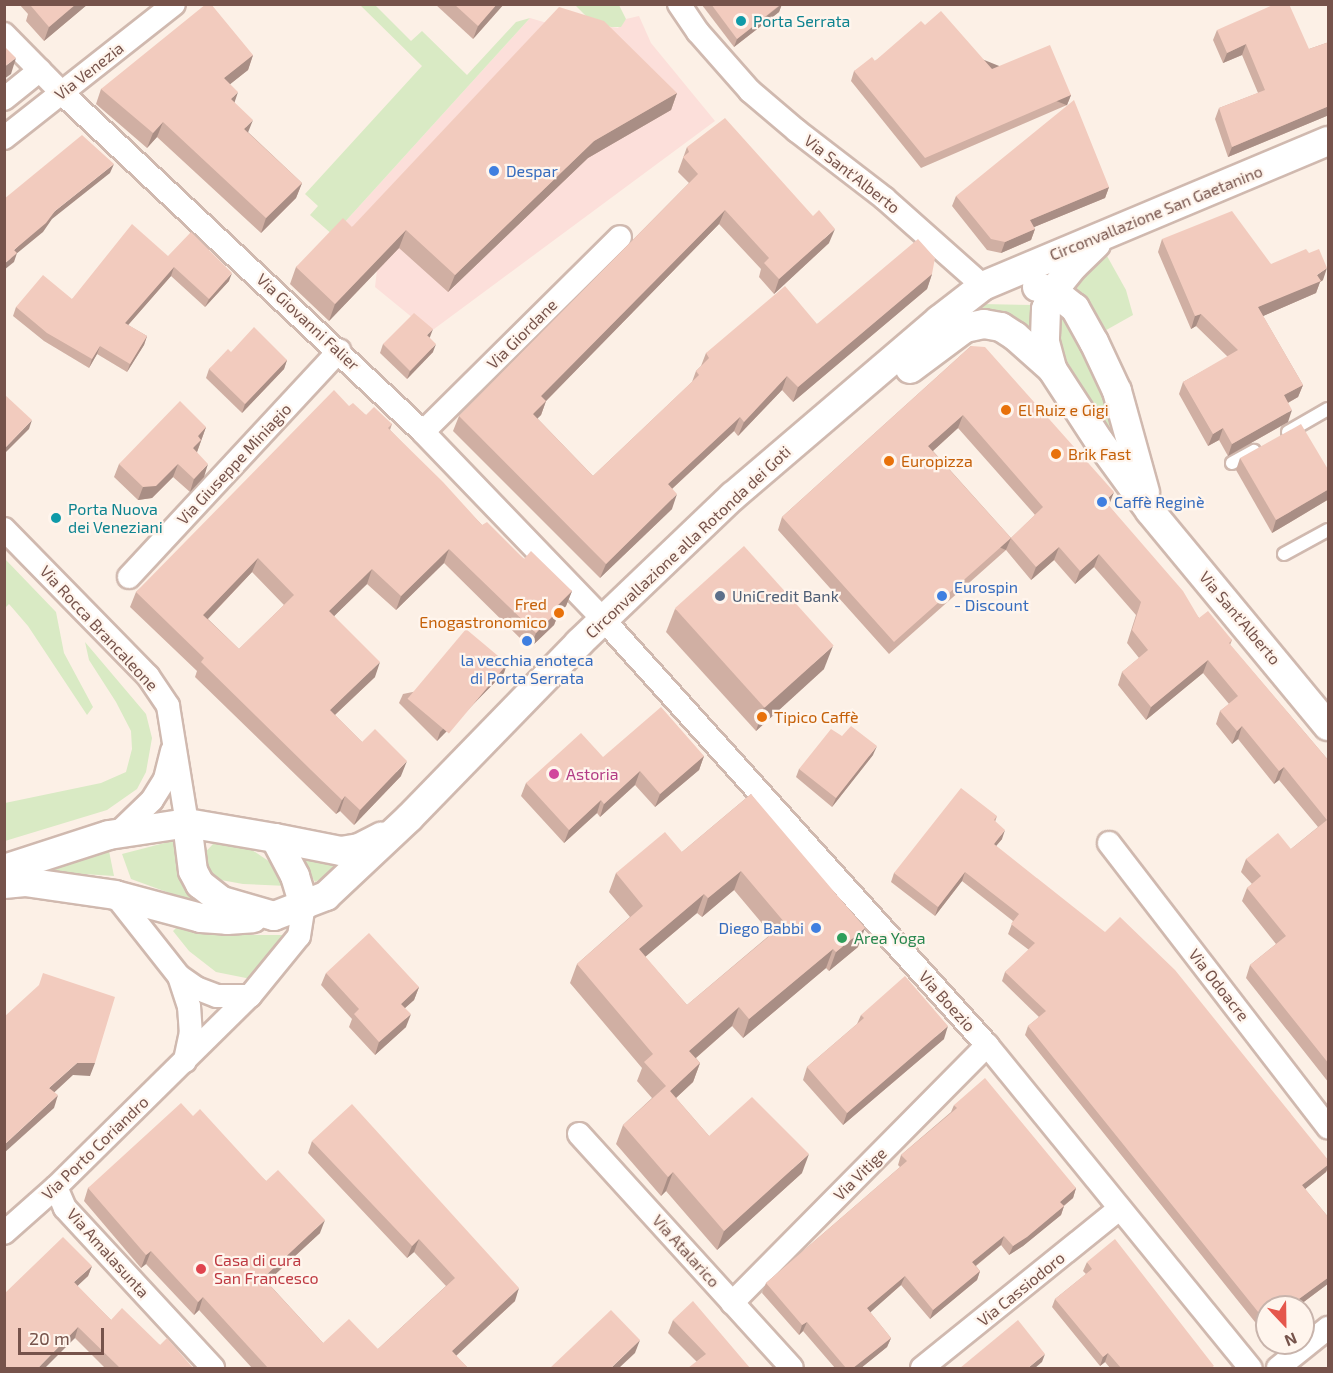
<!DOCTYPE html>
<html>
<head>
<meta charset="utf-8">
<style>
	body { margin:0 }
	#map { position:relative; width:1333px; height:1373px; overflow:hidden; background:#fcf0e6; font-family:"Exo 2",sans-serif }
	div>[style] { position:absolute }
	.commercial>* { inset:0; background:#fcdfda }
	.green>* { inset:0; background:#d9eac4 }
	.roads { filter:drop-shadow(2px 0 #d0b9af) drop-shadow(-2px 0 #d0b9af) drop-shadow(0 2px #d0b9af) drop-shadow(0 -2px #d0b9af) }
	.service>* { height:12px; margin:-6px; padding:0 6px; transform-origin:6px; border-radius:6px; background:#fff }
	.minor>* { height:22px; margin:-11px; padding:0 11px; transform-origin:11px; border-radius:11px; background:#fff }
	.tertiary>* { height:28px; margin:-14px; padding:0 14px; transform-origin:14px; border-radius:14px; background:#fff }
	.wall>* { inset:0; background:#d0afa3 }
	.shaded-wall>* { inset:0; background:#a98e85; transform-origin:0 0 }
	.building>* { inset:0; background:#f2cbbe; transform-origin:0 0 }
	.dots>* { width:16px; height:16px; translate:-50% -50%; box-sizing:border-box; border:3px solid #fff5ed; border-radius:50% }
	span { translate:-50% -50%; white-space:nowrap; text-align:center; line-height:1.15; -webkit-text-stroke:4.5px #fff5ed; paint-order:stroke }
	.culture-label { font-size:16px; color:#0d838f }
	.left { translate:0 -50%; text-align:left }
	.street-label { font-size:16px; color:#76534b }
	.shop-label { font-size:16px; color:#366cbe }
	.right { translate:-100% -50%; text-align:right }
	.food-label { font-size:16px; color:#c56008 }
	.service-label { font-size:16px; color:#4e5e75 }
	.hotel-label { font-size:16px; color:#b23c85 }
	.leisure-label { font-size:16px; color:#27864d }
	.health-label { font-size:16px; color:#be3a42 }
	.frame { position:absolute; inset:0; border:6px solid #76534b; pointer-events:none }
	.north { position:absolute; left:1255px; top:1295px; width:60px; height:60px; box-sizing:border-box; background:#fff5ed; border:2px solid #c8b4ac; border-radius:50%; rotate:158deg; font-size:16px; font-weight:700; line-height:24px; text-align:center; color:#76534b }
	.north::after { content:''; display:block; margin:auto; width:21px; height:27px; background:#e5574c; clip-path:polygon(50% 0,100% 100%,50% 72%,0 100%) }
	.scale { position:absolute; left:18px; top:1328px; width:86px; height:27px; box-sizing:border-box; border:3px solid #76534b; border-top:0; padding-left:8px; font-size:18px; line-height:21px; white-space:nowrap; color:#76534b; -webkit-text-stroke:4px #fff5ed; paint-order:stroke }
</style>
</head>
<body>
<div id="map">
	<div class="commercial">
		<div style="clip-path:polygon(639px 16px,651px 43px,715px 121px,430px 332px,375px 287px,377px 270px,333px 235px,530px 18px,598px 38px,611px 27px,618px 28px,626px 19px)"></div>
	</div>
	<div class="green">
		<div style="clip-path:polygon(360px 5px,375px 5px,411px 41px,422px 31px,467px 75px,516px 22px,530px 18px,333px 235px,310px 215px,318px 206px,305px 194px,422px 66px)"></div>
		<div style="clip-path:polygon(575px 5px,619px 5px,626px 19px,621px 27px,611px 27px,591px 21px)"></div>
		<div style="clip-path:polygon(1107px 256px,1126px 290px,1133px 315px,1101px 333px,1069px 291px,1098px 260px)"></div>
		<div style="clip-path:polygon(981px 304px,1035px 305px,1031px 316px,1032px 339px,996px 316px,971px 310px)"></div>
		<div style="clip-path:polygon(1058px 308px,1089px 351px,1125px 459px,1059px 348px)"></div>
		<div style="clip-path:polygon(5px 559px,56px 612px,64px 653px,93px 707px,87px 715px,28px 626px,9px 604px,5px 608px)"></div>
		<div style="clip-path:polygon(85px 642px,146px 714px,152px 738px,146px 772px,137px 789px,107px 810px,5px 841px,5px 803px,101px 783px,126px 772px,132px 749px,131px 731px,116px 702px,89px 660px)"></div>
		<div style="clip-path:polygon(176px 840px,208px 907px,131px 879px,122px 854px)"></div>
		<div style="clip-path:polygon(213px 844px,243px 844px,273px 864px,287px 886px,243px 884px,210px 878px,199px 859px)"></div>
		<div style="clip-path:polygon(109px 851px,114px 876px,37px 871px)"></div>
		<div style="clip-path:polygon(299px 854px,346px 865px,315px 882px)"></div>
		<div style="clip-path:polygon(178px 926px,234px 935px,286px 935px,251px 979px,216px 972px,189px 951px,173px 931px)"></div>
	</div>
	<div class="roads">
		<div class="service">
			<div style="left:1288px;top:432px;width:46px;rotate:-29.9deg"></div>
			<div style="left:1232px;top:463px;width:25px;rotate:-29deg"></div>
			<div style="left:1284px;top:554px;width:50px;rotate:-28.6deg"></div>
		</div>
		<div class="minor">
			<div style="left:679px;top:4px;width:34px;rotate:56deg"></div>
			<div style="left:698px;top:32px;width:79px;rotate:48.6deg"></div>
			<div style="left:750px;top:91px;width:62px;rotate:40.4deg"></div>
			<div style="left:797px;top:131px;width:110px;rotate:37.6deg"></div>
			<div style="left:884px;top:198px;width:132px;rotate:41.6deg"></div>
			<div style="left:4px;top:34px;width:83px;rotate:45.5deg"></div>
			<div style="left:62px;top:93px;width:495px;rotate:43.2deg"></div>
			<div style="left:423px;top:432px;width:260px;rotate:46.1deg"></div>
			<div style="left:603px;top:619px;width:574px;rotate:47.97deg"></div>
			<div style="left:987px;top:1045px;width:417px;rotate:50.8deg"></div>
			<div style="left:4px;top:99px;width:46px;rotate:-38.9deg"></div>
			<div style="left:4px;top:138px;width:216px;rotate:-38.2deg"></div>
			<div style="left:423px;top:432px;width:277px;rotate:-44.7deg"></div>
			<div style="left:4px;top:529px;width:206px;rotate:45.6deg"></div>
			<div style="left:148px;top:676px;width:36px;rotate:56deg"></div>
			<div style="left:168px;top:706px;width:119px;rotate:80.8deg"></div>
			<div style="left:129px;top:577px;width:309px;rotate:-47.1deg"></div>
			<div style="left:118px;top:833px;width:47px;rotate:-44.1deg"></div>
			<div style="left:152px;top:800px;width:25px;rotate:-58deg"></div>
			<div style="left:165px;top:779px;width:29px;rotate:-76deg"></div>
			<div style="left:1109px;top:843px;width:359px;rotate:52.4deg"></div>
			<div style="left:115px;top:895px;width:103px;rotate:51.7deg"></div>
			<div style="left:179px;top:976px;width:32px;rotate:72deg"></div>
			<div style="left:189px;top:1006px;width:26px;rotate:86deg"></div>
			<div style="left:191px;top:1032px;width:30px;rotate:102deg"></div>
			<div style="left:179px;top:976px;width:21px;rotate:35deg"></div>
			<div style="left:196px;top:988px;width:22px;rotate:21deg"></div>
			<div style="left:217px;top:996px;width:33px"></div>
			<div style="left:579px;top:1134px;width:316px;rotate:47.7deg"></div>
			<div style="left:56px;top:1187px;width:23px;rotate:67deg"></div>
			<div style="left:65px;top:1208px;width:218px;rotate:47.2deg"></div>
			<div style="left:4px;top:1233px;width:69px;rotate:-41.5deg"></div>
			<div style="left:56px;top:1187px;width:272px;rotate:-44.6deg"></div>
			<div style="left:250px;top:996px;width:77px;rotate:-50.8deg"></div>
			<div style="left:299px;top:936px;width:30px;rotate:-81deg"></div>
			<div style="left:732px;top:1303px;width:363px;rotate:-45.3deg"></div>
			<div style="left:922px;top:1368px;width:253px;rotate:-38.9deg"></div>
			<div style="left:1278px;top:1368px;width:64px;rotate:-38.7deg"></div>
		</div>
		<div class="tertiary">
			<div style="left:1096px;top:244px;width:30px;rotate:136deg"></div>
			<div style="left:1074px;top:265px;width:33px;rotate:129deg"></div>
			<div style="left:1053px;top:291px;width:19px;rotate:111deg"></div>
			<div style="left:1046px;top:309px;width:33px;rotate:92deg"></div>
			<div style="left:1045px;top:342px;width:28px;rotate:75deg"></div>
			<div style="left:1052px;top:369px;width:86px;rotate:56.9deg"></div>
			<div style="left:1099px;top:441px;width:87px;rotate:53.9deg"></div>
			<div style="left:1150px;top:511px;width:279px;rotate:50.4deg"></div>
			<div style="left:1037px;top:287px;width:16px;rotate:14deg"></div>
			<div style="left:1053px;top:291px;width:28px;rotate:38deg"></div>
			<div style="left:1075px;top:308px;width:39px;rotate:61deg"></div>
			<div style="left:1094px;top:342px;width:54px;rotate:64.9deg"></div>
			<div style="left:1117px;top:391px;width:105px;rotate:74.5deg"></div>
			<div style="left:910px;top:369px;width:69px;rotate:-36.7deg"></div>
			<div style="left:965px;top:328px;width:19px;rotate:-12deg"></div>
			<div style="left:984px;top:324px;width:17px;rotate:10deg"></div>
			<div style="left:1001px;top:327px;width:17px;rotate:33deg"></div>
			<div style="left:1015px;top:336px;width:50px;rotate:41.7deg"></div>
			<div style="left:187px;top:823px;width:48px;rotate:82.9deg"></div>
			<div style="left:193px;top:871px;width:15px;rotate:62deg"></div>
			<div style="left:200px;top:884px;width:28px;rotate:38deg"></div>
			<div style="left:222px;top:901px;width:54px;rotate:16.1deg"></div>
			<div style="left:274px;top:916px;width:56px;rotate:-21deg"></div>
			<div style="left:326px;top:896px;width:115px;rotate:-43.2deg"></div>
			<div style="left:410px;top:817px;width:243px;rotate:-45.8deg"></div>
			<div style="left:579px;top:643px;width:213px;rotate:-43.7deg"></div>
			<div style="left:733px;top:496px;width:271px;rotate:-40.5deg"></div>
			<div style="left:939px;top:320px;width:56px;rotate:-37.7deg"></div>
			<div style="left:983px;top:286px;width:374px;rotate:-22.8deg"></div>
			<div style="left:275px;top:838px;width:67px;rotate:11.1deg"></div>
			<div style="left:341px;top:851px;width:18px;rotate:-9deg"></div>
			<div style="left:359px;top:848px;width:25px;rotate:-27deg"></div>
			<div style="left:4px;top:869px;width:110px;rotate:-17.9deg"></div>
			<div style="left:109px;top:835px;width:79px;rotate:-8.7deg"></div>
			<div style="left:187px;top:823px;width:89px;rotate:9.7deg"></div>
			<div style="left:275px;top:838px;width:43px;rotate:62.2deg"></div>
			<div style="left:295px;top:876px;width:31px;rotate:73deg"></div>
			<div style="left:4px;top:884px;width:21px;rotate:-5deg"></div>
			<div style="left:25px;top:882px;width:91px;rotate:8.2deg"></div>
			<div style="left:115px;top:895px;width:89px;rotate:15deg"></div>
			<div style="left:201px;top:918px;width:26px;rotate:4deg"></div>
			<div style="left:227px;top:920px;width:26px;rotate:-4deg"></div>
		</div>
	</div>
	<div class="wall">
		<div style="clip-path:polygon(19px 4px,88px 4px,44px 41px,26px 21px,28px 14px)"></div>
		<div style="clip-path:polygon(435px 4px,504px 4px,473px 39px)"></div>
		<div style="clip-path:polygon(702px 4px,782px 4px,779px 12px,734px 47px,702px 5px)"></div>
		<div style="clip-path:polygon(925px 25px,992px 69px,1071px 95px,1067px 105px,921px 168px,851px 81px,854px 71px,875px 61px)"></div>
		<div style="clip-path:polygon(1217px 30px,1309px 49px,1329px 42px,1329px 115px,1228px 157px,1215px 119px,1219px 108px,1258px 93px,1242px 55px,1223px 63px,1213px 40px)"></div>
		<div style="clip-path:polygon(253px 55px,248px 70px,230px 84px,234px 103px,248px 132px,302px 183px,296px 198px,261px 233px,157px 137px,147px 148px,96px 104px,101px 89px)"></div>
		<div style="clip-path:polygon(677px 93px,671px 110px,588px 158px,448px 292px,399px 248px,329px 321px,290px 284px,296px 267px,352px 227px)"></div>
		<div style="clip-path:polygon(687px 147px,829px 243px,774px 294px,759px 277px,761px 269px,719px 224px,546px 401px,541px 415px,537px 418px,593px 476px,692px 382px,696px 371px,701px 366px,706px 353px,817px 324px,932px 274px,927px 289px,793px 402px,782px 390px,738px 436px,734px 431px,672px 489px,672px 509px,600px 578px,453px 431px,459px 416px,689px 183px,678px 172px)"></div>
		<div style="clip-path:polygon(1109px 187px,1105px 198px,1034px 227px,1035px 229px,1031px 240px,1001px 253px,987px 250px,952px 206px,956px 196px)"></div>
		<div style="clip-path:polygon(1162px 239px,1271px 264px,1323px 280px,1320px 282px,1316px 293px,1263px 316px,1303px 385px,1298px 397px,1288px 403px,1288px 422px,1228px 456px,1219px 440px,1208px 446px,1179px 394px,1183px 382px,1228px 357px,1196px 326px,1191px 329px,1158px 252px)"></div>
		<div style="clip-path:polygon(168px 256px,229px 281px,205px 307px,171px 276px,128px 325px,147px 336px,144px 345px,127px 372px,97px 354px,89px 368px,44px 341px,13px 316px,16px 307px,72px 299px)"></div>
		<div style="clip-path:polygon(429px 338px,433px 352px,407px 379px,380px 353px,383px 344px)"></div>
		<div style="clip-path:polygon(evenodd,971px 346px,1109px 506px,1199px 618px,1232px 640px,1230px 645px,1329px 761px,1329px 1083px,1246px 978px,1250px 965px,1276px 944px,1242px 901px,1247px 888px,1252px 884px,1241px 872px,1246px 859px,1291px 849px,1318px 827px,1279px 780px,1274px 784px,1238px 739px,1232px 744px,1216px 724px,1220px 711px,1229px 704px,1203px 673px,1146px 720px,1118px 685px,1122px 672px,1139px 658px,1127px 643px,1136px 615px,1094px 567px,1075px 584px,1054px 560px,1031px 580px,1006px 550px,889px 654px,778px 530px,782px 517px,971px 346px,958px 428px,1035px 515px,1011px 538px,933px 451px,958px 428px)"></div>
		<div style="clip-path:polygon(231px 352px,287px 360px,284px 369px,242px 413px,206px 378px,209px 369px)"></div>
		<div style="clip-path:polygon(evenodd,349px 406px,366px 415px,392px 424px,390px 430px,482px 525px,524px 559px,572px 591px,566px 606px,558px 615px,554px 625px,530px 648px,444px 563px,396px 610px,367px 584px,334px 616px,375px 677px,335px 715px,362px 742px,401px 776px,354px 825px,340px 811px,336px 814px,195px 677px,197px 671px,130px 607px,136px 592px,349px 406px,252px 572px,284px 605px,239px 649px,208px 619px,252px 572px)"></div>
		<div style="clip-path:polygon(206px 427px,197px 452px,204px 477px,190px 492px,173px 477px,152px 498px,138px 500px,114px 477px,119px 464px)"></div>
		<div style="clip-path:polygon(1240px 458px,1329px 471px,1329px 499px,1272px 533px,1236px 470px)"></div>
		<div style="clip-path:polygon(675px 609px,824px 669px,756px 731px,666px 632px)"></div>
		<div style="clip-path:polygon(504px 673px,437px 741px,399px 703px,403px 694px)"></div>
		<div style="clip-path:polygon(873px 755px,832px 807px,796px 777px,799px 769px)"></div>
		<div style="clip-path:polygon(704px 756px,699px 770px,655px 807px,635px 785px,600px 817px,597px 813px,564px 843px,521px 796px,526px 783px,603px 757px)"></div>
		<div style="clip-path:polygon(evenodd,751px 794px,858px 947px,829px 971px,826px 968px,743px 1038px,732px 1026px,696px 1058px,700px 1063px,693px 1082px,676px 1098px,709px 1136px,802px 1173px,717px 1250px,666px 1191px,661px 1196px,616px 1144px,623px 1125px,652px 1098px,637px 1081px,642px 1068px,570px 983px,577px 964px,630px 917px,609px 892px,616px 873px,682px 852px,751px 794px,734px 890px,771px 934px,687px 1005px,645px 957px,697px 913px,702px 917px,734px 890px)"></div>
		<div style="clip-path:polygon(997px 816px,995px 822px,1002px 839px,996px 846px,1329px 1161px,1329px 1166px,1326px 1172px,1305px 1189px,1329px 1218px,1329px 1283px,1297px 1307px,1267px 1307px,1267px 1330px,1263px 1332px,1025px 1035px,1028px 1026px,1039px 1017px,1002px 981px,1005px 972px,1029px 950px,1008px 934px,1013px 921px,962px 881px,935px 916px,891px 882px,894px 873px)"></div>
		<div style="clip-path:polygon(326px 973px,419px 987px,414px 1000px,405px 1008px,406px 1027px,375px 1055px,349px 1027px,352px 1019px,321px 985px)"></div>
		<div style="clip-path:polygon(861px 1015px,944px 1039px,843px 1125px,803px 1080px,807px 1067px,857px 1024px)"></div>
		<div style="clip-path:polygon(954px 1105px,1076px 1188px,1073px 1198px,1064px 1206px,1061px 1215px,1023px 1246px,1009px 1255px,1001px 1245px,976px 1266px,980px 1271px,977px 1280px,930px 1319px,901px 1285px,870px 1312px,891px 1338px,887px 1347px,861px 1368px,835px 1368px,803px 1331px,799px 1335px,762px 1293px,766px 1283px,900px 1167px,898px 1165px,901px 1155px,951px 1112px)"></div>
		<div style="clip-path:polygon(193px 1116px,266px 1181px,320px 1233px,267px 1282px,323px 1343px,378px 1349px,446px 1286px,414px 1252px,407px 1258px,308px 1153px,312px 1141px,515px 1301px,456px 1356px,468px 1368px,252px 1368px,199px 1310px,194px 1315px,146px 1264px,141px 1268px,84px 1201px,88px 1188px)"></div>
		<div style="clip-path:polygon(1087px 1262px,1213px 1368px,1110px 1368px,1105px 1362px,1100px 1366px,1052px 1307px,1055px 1299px,1086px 1274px,1083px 1271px)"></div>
		<div style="clip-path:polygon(92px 1266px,88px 1276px,77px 1286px,111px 1320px,160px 1345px,193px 1368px,105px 1368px,75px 1338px,4px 1368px)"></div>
		<div style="clip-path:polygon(673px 1320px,750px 1368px,697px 1362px,668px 1333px)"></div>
	</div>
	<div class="shaded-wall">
		<div style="clip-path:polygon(76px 4px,88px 4px,44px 41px,49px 27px)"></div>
		<div style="clip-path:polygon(497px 4px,504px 4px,473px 39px,478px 26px)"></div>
		<div style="clip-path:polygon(782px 4px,779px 12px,734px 47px,737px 39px)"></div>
		<div style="clip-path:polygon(1246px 44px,1242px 55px,1223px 63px,1227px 53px)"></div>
		<div style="clip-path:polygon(253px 55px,248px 70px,219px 93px,224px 78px)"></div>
		<div style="clip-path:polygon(16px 58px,11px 74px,4px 79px,4px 67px)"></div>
		<div style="clip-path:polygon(238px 92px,233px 107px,231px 99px)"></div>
		<div style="clip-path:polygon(677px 93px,671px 110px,588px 158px,448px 292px,455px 275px,594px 141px)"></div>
		<div style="left:1071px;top:95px;width:11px;height:159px;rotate:112deg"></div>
		<div style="clip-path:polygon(1329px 106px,1329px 115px,1228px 157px,1232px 147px)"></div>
		<div style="clip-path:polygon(253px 120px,247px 135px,244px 129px)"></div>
		<div style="clip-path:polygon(163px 122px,157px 137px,147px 148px,153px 133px)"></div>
		<div style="clip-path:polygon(114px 164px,110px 173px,52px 219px,43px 232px,10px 259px,14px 250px,55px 211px)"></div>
		<div style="clip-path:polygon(302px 183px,296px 198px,261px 233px,266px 218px)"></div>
		<div style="clip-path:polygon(1109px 187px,1105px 198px,1027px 230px,1030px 220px)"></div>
		<div style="clip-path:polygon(725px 210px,719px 224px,546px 401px,541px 415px,528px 428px,533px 414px,541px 396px)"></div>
		<div style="clip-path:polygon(835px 229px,829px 243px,774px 294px,779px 279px)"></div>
		<div style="clip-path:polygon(1035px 229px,1031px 240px,1001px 253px,1005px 242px)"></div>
		<div style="clip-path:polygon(406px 230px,399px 248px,329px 321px,335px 304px)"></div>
		<div style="clip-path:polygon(17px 253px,14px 262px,4px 270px,4px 264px)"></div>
		<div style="clip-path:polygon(174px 267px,171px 276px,122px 332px,125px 323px)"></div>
		<div style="clip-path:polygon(1327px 268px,1323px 280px,1320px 282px,1316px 293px,1254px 320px,1258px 307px,1317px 275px)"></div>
		<div style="clip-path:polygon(232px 273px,229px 281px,205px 307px,209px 299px)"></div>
		<div style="clip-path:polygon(932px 274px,927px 289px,793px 402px,798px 387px)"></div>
		<div style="clip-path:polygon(1201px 314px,1196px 326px,1191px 329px,1195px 316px)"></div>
		<div style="clip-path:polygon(433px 329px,430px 337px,424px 344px,427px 335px)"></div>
		<div style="clip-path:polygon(147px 336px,144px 345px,127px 372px,130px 364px)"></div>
		<div style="clip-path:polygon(436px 344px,433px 352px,407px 379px,410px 371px)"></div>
		<div style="clip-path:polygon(100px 346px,97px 354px,89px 368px,92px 359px)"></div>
		<div style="clip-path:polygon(287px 360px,284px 369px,242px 413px,245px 404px)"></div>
		<div style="clip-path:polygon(787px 376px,782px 390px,738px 436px,744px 422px)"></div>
		<div style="clip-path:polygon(1303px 385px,1298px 397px,1280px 407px,1284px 395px)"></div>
		<div style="clip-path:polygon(1292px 410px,1288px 422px,1228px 456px,1232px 444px)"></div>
		<div style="clip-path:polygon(963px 415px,958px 428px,924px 459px,928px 446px)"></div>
		<div style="clip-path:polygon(740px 417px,734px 431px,662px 498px,668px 484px)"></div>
		<div style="clip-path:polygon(32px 420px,29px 429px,4px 454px,4px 449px)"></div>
		<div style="clip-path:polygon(206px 427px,197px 452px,188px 461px,198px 436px)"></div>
		<div style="clip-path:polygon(1223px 428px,1219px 440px,1208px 446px,1213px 434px)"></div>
		<div style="clip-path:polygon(178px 464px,173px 477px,152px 498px,138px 500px,143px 487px)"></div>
		<div style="clip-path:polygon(208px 464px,204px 477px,190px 492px,194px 479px)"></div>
		<div style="clip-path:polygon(1329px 489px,1329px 499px,1272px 533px,1276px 520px)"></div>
		<div style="clip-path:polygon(1114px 492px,1109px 505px,1100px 514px,1105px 501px)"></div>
		<div style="clip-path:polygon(677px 494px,672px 509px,600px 578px,606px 564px)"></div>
		<div style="left:1011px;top:538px;width:13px;height:157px;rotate:113deg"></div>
		<div style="clip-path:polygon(1059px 547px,1054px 560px,1031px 580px,1036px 567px)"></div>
		<div style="clip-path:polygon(449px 549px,444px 563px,396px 610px,401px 596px)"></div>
		<div style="clip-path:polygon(1099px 554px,1094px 567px,1075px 584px,1080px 571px)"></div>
		<div style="clip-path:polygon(258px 558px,252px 572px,198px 629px,203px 615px)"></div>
		<div style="clip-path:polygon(372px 569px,367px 584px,324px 626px,329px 611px)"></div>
		<div style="clip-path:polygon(572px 591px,566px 606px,558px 615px,554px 625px,530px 648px,536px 633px,556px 607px)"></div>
		<div style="clip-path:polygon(833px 646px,824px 669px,756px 731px,764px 707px)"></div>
		<div style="clip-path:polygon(1208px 660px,1203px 673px,1146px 720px,1151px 707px)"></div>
		<div style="clip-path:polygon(380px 662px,375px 677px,324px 725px,330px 710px)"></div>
		<div style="clip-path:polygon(507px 664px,504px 673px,437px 741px,440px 732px)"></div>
		<div style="clip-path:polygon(1242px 726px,1238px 739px,1232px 744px,1237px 731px)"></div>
		<div style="clip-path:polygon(877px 746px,873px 755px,832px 807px,836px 798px)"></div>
		<div style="clip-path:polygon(704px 756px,699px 770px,655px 807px,660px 794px)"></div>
		<div style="clip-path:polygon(407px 761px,401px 776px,354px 825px,360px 810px)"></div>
		<div style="clip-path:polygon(1284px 767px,1279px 780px,1274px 784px,1279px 771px)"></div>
		<div style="clip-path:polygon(640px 771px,635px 785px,600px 817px,604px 804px)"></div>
		<div style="clip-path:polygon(345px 796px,340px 811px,336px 814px,342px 800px)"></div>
		<div style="clip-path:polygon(601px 800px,597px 813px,564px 843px,569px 830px)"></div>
		<div style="clip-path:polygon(1005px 830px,1002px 839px,990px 853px,994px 844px)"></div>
		<div style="clip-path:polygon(741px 871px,734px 890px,702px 917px,708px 898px)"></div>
		<div style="clip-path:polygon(965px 872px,962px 881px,935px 916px,938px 907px)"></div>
		<div style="clip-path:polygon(704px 894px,697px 913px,632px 968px,639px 949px)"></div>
		<div style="clip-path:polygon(865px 928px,858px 947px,829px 971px,836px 952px)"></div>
		<div style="clip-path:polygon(833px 949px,826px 968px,743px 1038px,749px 1019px)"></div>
		<div style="clip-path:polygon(419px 987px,414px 1000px,396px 1016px,401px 1004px)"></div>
		<div style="clip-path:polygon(739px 1007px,732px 1026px,682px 1070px,689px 1051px)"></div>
		<div style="clip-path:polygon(411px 1014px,406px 1027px,375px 1055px,379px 1042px)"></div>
		<div style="clip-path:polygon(948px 1026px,944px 1039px,843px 1125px,847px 1113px)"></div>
		<div style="clip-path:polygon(77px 1063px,95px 1063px,90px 1076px,73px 1075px,45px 1101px,49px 1088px)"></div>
		<div style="clip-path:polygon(700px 1063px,693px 1082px,663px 1110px,670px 1091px)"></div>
		<div style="clip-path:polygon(58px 1095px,54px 1108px,4px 1153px,4px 1145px)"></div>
		<div style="clip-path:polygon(809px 1154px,802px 1173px,717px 1250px,724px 1231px)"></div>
		<div style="clip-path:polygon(1329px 1164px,1326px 1172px,1299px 1194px,1302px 1185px)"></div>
		<div style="clip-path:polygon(673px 1172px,666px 1191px,661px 1196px,668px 1177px)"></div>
		<div style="clip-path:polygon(1076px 1188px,1073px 1198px,1057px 1211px,1060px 1202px)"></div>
		<div style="clip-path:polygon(1064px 1206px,1061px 1215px,1023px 1246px,1009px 1255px,1013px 1246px)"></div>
		<div style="clip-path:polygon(325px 1220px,320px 1233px,258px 1290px,263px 1278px)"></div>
		<div style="clip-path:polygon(1004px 1236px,1001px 1245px,969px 1271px,972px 1262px)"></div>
		<div style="clip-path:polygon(419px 1239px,414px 1252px,407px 1258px,412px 1246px)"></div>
		<div style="clip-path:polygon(151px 1251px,146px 1264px,141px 1268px,146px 1255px)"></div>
		<div style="clip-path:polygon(92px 1266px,88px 1276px,70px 1293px,74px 1282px)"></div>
		<div style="clip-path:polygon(980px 1271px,977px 1280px,930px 1319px,933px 1310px)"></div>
		<div style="clip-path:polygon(905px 1276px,901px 1285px,864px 1318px,867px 1308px)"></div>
		<div style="clip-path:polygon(1329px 1277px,1329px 1283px,1297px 1307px,1288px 1307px)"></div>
		<div style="clip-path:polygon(519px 1288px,515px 1301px,447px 1364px,452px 1351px)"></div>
		<div style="clip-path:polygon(203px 1297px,199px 1310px,194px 1315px,198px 1302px)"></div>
		<div style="clip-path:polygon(807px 1322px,803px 1331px,799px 1335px,802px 1325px)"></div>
		<div style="clip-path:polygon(1267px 1323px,1267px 1330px,1263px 1332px)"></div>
		<div style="clip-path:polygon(78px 1327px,75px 1338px,45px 1368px,38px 1368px)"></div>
		<div style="clip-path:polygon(891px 1338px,887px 1347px,861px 1368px,853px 1368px)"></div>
		<div style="clip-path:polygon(640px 1340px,635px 1353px,619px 1368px,611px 1368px)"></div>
		<div style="clip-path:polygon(1108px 1353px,1105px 1362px,1100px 1366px,1103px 1357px)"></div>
		<div style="clip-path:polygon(1045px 1354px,1042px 1362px,1035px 1368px,1028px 1368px)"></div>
	</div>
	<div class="building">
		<div style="clip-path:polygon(33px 4px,76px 4px,49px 27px,31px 6px)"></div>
		<div style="clip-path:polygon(206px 4px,211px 4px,253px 55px,224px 78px,238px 92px,231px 99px,253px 120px,244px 129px,302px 183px,266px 218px,163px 122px,153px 133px,101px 89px)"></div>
		<div style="clip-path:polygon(454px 4px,497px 4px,478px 26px)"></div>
		<div style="clip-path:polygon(711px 4px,781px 4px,737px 39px)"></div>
		<div style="clip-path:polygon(1275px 4px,1289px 4px,1309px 49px,1329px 42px,1329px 106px,1232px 147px,1219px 108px,1265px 90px,1246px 44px,1227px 53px,1217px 30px)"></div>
		<div style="clip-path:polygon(559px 7px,604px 21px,677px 93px,594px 141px,455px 275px,406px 230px,335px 304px,296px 267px,343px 218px,352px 227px)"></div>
		<div style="clip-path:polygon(941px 11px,992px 69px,1050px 45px,1071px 95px,925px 158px,854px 71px,872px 57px,875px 61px,921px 21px,925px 25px)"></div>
		<div style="clip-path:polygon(4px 46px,16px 58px,4px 67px)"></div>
		<div style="clip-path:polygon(1074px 100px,1109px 187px,1030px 220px,1035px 229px,1005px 242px,991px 239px,956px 196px)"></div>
		<div style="clip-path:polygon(725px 118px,813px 216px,819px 210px,835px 229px,779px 279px,764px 263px,769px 258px,725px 210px,541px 396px,546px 401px,533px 414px,593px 476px,699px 375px,696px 371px,709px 358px,706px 353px,785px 286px,817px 324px,918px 239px,935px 258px,932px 274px,798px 387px,787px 376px,744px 422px,740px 417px,668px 484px,677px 494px,606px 564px,459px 416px,698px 174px,683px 157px,689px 152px,687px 147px)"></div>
		<div style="clip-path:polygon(82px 135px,114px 164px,55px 211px,46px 223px,14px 250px,17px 253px,4px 264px,4px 199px)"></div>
		<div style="clip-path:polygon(1232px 211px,1271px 264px,1306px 249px,1309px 253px,1319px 249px,1327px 268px,1317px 275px,1321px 281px,1258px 307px,1303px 385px,1284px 395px,1292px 410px,1232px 444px,1223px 428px,1213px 434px,1183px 382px,1238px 350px,1201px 314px,1195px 316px,1162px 239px)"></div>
		<div style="clip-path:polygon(132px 224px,168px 256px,191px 232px,232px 273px,209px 299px,174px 267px,125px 323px,147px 336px,130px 364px,100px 346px,92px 359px,47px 333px,16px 307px,43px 275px,72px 299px)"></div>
		<div style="clip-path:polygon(414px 313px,433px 329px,427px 335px,436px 344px,410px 371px,383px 344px)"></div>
		<div style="clip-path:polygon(254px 327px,287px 360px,245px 404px,209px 369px,228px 349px,231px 352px)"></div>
		<div style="clip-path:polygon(evenodd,971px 346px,985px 347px,1114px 492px,1105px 501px,1183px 591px,1199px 618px,1208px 611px,1232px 640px,1229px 643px,1329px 761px,1329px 1064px,1250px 965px,1286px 936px,1247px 888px,1261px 876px,1246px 859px,1278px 833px,1291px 849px,1327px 820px,1284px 767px,1279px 771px,1242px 726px,1237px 731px,1220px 711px,1238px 696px,1208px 660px,1151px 707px,1122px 672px,1148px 650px,1132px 630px,1141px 602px,1099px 554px,1080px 571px,1059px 547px,1036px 567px,1011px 538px,894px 642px,782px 517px,971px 346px,963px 415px,1043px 507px,1011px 538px,928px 446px,963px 415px)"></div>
		<div style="clip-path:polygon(evenodd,334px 390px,349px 406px,353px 403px,366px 415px,374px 407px,392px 424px,388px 428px,443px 482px,482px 525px,487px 522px,524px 559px,531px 551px,572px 591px,556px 607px,559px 610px,536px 633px,449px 549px,401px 596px,372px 569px,329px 611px,380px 662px,330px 710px,362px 742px,375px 729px,407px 761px,360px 810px,345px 796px,342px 800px,311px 770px,201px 662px,204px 658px,136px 592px,334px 390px,258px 558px,294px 595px,239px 649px,203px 615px,258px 558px)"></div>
		<div style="clip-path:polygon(4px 394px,32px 420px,4px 449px)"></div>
		<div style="clip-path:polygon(180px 401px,206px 427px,198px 436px,201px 440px,193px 448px,208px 464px,194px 479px,178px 464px,156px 486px,143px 487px,119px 464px)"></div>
		<div style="clip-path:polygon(1301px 424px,1329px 471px,1329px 489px,1276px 520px,1240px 458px)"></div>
		<div style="left:744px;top:546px;width:134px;height:93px;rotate:48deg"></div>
		<div style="left:466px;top:629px;width:54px;height:91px;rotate:40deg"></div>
		<div style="clip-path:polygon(661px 707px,704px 756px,660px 794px,640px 771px,604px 804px,601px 800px,569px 830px,526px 783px,581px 733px,603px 757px)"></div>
		<div style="clip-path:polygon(851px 726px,877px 746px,836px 798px,799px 769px,831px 729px,842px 736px)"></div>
		<div style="clip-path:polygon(961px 788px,997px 816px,994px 820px,1005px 830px,994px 844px,1105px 932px,1120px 917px,1175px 970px,1329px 1161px,1329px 1164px,1302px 1185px,1329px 1218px,1329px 1277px,1288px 1307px,1267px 1307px,1267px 1323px,1028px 1026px,1046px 1011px,1005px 972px,1035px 943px,1011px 924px,1019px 914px,965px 872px,938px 907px,894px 873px)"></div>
		<div style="clip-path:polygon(evenodd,751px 794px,865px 928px,836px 952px,833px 949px,749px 1019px,739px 1007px,689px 1051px,700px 1063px,670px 1091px,709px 1136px,752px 1097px,809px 1154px,724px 1231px,673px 1172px,668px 1177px,623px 1125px,666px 1086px,644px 1062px,653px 1054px,577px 964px,643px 906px,616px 873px,665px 832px,682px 852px,751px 794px,741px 871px,785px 923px,687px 1005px,639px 949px,704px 894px,708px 898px,741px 871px)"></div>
		<div style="clip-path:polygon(369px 933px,419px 987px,401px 1004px,411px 1014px,379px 1042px,354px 1014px,359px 1009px,326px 973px)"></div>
		<div style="clip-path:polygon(43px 973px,115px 997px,95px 1063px,77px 1063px,49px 1088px,58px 1095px,4px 1145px,4px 1017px,39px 985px)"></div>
		<div style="clip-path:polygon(905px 976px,948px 1026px,847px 1113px,807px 1067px,864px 1018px,861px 1015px)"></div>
		<div style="clip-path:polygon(985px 1078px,1076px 1188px,1060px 1202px,1064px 1206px,1027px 1237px,1013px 1246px,1004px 1236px,972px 1262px,980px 1271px,933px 1310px,905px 1276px,867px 1308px,891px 1338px,853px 1368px,846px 1368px,807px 1322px,802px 1325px,766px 1283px,907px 1161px,901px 1155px,957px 1108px,954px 1105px)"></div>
		<div style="clip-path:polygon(181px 1103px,193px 1116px,200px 1109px,266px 1181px,278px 1170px,325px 1220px,263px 1278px,323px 1343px,349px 1319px,378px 1349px,455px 1278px,419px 1239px,412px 1246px,312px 1141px,352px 1104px,519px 1288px,452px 1351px,468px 1368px,268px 1368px,203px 1297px,198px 1302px,151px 1251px,146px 1255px,88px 1188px)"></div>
		<div style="clip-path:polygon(63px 1237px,92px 1266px,74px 1282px,111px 1320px,122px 1308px,160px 1345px,167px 1338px,193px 1368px,120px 1368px,78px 1327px,38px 1368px,4px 1368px,4px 1294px)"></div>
		<div style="clip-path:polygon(1115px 1239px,1214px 1366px,1211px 1368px,1121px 1368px,1108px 1353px,1103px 1357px,1055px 1299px,1092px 1269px,1087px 1262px)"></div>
		<div style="clip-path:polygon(693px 1301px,750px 1368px,688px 1368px,706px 1354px,673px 1320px)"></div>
		<div style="clip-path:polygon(611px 1310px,640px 1340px,611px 1368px,550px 1368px)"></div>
		<div style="clip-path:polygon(1018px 1320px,1045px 1354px,1028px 1368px,960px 1368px)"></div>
	</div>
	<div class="dots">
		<div style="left:741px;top:21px;background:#0f9aa8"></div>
		<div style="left:494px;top:171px;background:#3f7fe0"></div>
		<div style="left:1006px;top:410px;background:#e8710a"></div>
		<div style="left:1056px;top:454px;background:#e8710a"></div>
		<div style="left:889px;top:461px;background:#e8710a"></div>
		<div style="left:1102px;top:502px;background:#3f7fe0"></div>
		<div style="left:56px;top:518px;background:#0f9aa8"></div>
		<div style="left:720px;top:596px;background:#5c6f8a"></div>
		<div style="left:942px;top:596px;background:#3f7fe0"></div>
		<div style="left:559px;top:613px;background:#e8710a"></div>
		<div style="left:527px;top:641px;background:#3f7fe0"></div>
		<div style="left:762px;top:717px;background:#e8710a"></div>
		<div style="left:554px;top:774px;background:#d1479c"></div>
		<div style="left:816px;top:928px;background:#3f7fe0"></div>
		<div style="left:842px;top:938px;background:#2e9e5b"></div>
		<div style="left:201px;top:1269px;background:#e0444e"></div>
	</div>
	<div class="culture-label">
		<span class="left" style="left:753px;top:21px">Porta Serrata</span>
		<span class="left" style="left:68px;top:518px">Porta Nuova<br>dei Veneziani</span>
	</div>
	<div class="street-label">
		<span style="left:89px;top:71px;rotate:-38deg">Via Venezia</span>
		<span style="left:852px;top:174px;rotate:38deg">Via Sant'Alberto</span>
		<span style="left:1156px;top:213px;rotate:-22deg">Circonvallazione San Gaetanino</span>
		<span style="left:308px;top:322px;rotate:43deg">Via Giovanni Falier</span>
		<span style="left:522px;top:334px;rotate:-45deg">Via Giordane</span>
		<span style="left:234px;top:464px;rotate:-47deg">Via Giuseppe Miniagio</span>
		<span style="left:688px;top:542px;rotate:-43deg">Circonvallazione alla Rotonda dei Goti</span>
		<span style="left:1240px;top:618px;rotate:50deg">Via Sant'Alberto</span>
		<span style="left:99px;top:628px;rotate:47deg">Via Rocca Brancaleone</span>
		<span style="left:1219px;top:985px;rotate:52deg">Via Odoacre</span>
		<span style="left:947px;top:1001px;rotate:48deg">Via Boezio</span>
		<span style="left:95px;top:1148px;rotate:-44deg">Via Porto Coriandro</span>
		<span style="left:860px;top:1174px;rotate:-45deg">Via Vitige</span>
		<span style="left:686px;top:1251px;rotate:48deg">Via Atalarico</span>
		<span style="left:108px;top:1253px;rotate:48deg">Via Amalasunta</span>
		<span style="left:1021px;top:1289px;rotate:-39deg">Via Cassiodoro</span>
	</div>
	<div class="shop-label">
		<span class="left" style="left:506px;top:171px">Despar</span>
		<span class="left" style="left:1114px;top:502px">Caffè Reginè</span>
		<span class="left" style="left:954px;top:596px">Eurospin<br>- Discount</span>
		<span style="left:527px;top:669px">la vecchia enoteca<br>di Porta Serrata</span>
		<span class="right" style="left:804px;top:928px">Diego Babbi</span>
	</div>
	<div class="food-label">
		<span class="left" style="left:1018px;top:410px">El Ruiz e Gigi</span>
		<span class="left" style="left:1068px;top:454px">Brik Fast</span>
		<span class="left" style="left:901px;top:461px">Europizza</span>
		<span class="right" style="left:547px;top:613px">Fred<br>Enogastronomico</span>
		<span class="left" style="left:774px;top:717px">Tipico Caffè</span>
	</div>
	<div class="service-label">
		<span class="left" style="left:732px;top:596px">UniCredit Bank</span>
	</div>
	<div class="hotel-label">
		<span class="left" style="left:566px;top:774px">Astoria</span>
	</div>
	<div class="leisure-label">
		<span class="left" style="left:854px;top:938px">Area Yoga</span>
	</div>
	<div class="health-label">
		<span class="left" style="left:214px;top:1269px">Casa di cura<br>San Francesco</span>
	</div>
	<div class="frame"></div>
	<div class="north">N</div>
	<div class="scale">20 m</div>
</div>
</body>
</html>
